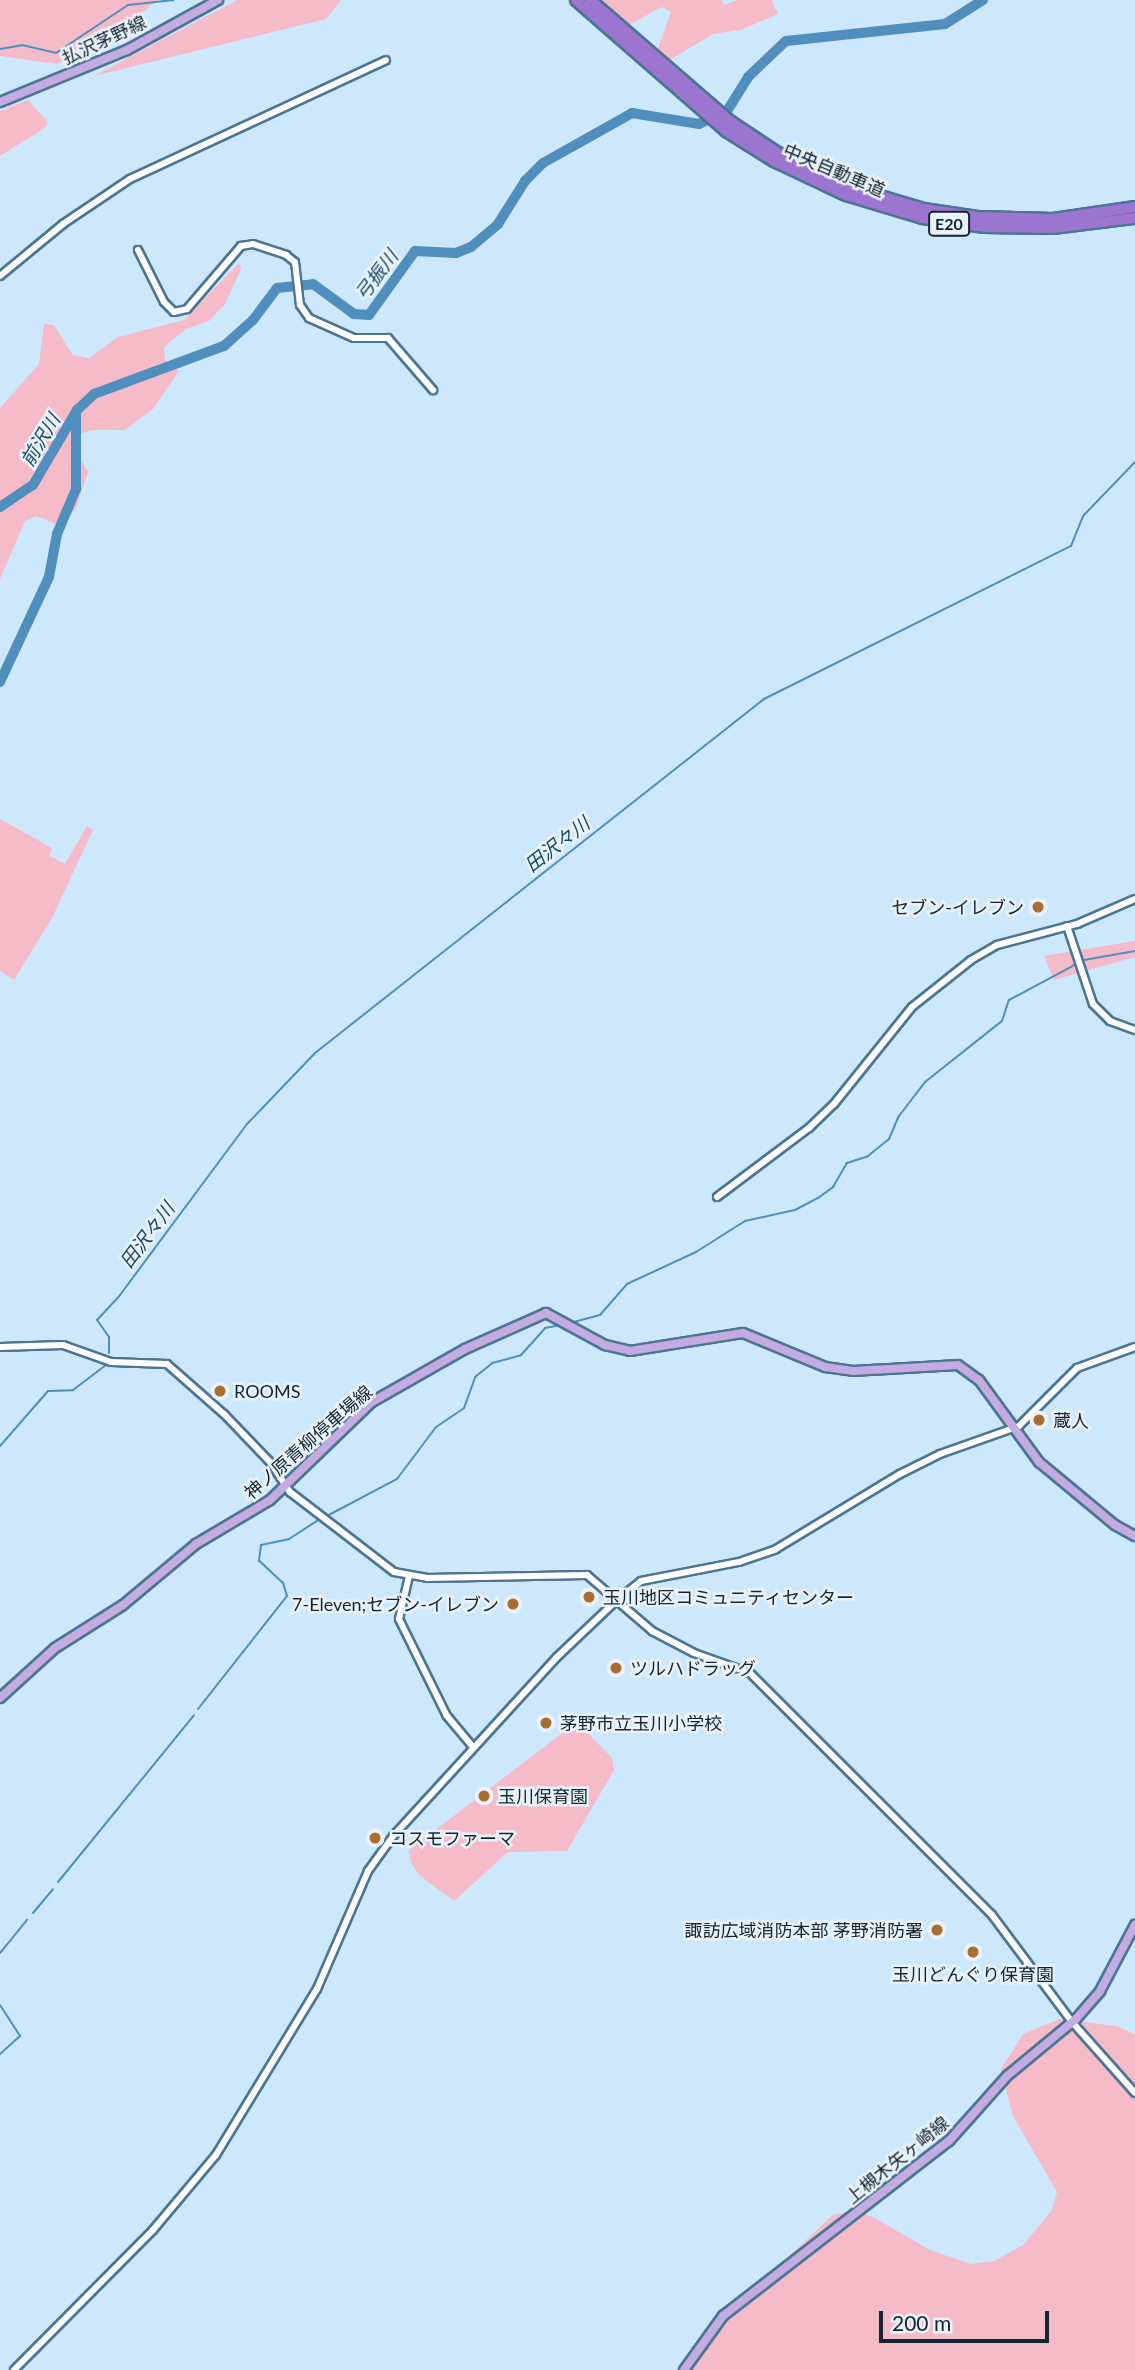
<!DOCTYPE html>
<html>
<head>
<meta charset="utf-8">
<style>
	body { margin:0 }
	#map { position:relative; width:1135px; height:2370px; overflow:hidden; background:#cde8fd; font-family:Lato,"Noto Sans JP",sans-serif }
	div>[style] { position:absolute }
	.green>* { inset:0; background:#f5bbc9 }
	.stream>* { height:2px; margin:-1px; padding:0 1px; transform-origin:1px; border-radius:1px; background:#508ebd }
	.river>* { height:10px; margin:-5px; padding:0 5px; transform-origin:5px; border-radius:5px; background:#508ebd }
	.roads { filter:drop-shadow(2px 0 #4c7594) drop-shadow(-2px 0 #4c7594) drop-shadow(0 2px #4c7594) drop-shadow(0 -2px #4c7594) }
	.minor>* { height:6px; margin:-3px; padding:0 3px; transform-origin:3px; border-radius:3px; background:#fff }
	.major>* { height:8px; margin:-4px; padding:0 4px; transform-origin:4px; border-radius:4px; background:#c4ace3 }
	.highway>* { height:10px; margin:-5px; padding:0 5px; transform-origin:5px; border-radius:5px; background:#9c75d0 }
	.dots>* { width:19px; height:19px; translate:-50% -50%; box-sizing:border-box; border:4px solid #eaf2f9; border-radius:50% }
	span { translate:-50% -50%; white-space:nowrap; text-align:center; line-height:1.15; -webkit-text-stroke:5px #eaf2f9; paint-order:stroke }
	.shield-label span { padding:2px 5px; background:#eaf2f9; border:2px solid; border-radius:5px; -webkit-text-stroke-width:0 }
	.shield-label { font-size:16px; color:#142532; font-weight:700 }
	.street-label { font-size:18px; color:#142532 }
	.poi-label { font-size:18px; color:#142532 }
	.right { translate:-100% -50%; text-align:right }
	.left { translate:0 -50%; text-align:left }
	.water-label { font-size:19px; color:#174768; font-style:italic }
	.scale { position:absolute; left:879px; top:2311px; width:170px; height:32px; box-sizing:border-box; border:4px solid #142532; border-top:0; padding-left:9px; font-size:21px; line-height:24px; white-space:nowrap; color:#142532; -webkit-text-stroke:5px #eaf2f9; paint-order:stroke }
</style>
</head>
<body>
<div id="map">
	<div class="green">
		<div style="clip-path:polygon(0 0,158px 0,111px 37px,57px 64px,0 56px)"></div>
		<div style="clip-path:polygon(237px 0,341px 0,326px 19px,94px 76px)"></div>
		<div style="clip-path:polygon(602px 0,722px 0,724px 5px,737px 0,771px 0,778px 14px,741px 30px,713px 34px,668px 61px,657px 51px,671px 12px,662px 7px,627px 26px)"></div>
		<div style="clip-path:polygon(28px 100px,48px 122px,45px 128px,0 156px,0 111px)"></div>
		<div style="clip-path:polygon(239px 263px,241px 269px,225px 304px,209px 321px,186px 329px,164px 347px,165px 360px,179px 371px,153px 409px,125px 430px,91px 430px,75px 436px,77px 453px,88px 472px,76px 508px,61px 526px,36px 516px,25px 521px,0 579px,0 408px,39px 364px,44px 324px,54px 325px,73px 355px,89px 358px,118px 337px,184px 320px)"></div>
		<div style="clip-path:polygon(0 819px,52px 848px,50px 856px,65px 864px,87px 826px,93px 830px,52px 918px,14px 980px,0 971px)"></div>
		<div style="clip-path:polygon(1135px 941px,1135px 957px,1054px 980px,1044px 956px)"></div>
		<div style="clip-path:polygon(577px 1722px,612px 1758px,614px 1770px,567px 1851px,508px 1852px,454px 1901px,420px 1876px,411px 1863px,409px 1850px)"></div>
		<div style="clip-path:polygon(1060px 2019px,1116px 2026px,1135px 2034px,1135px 2370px,690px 2370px,739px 2303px,833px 2215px,852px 2211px,873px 2217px,930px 2250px,971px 2264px,994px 2261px,1023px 2245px,1052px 2210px,1057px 2192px,1013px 2116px,1001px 2069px,1023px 2034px)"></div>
	</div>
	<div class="stream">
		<div style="left:0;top:49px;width:22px;rotate:-10deg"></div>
		<div style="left:22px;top:45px;width:35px;rotate:13deg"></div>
		<div style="left:56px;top:53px;width:87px;rotate:-33.7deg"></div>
		<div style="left:128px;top:5px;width:46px;rotate:-6.2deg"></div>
		<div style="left:570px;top:1323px;width:31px;rotate:-15deg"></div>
		<div style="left:600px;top:1315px;width:41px;rotate:-48.9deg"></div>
		<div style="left:627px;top:1284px;width:76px;rotate:-24.9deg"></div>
		<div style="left:696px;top:1252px;width:58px;rotate:-32.3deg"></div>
		<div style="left:745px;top:1221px;width:51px;rotate:-12.4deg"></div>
		<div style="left:795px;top:1210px;width:26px;rotate:-28deg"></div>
		<div style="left:818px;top:1198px;width:19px;rotate:-36deg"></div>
		<div style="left:833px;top:1187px;width:28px;rotate:-60deg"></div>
		<div style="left:847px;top:1163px;width:22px;rotate:-18deg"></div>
		<div style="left:868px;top:1156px;width:27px;rotate:-39deg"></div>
		<div style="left:889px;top:1139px;width:25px;rotate:-67deg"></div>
		<div style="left:899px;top:1116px;width:43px;rotate:-52.6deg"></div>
		<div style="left:925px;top:1082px;width:98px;rotate:-38.4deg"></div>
		<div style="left:1002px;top:1021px;width:22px;rotate:-72deg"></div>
		<div style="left:1009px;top:1000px;width:85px;rotate:-28.1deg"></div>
		<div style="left:1084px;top:960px;width:52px;rotate:-10deg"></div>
		<div style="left:109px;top:1353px;width:16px;rotate:-90deg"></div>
		<div style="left:109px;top:1337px;width:21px;rotate:-125deg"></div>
		<div style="left:97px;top:1320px;width:34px;rotate:-47deg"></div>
		<div style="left:120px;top:1295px;width:213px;rotate:-53.4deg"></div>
		<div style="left:247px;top:1124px;width:98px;rotate:-46.2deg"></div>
		<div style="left:315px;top:1053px;width:572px;rotate:-38.25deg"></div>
		<div style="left:764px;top:699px;width:343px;rotate:-26.5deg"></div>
		<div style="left:1071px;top:546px;width:32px;rotate:-68deg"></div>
		<div style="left:1083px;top:516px;width:75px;rotate:-46.1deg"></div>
		<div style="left:0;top:1446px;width:73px;rotate:-48.9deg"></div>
		<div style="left:48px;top:1391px;width:25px;rotate:-2deg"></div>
		<div style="left:73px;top:1390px;width:41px;rotate:-37.1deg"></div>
		<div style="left:325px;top:1517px;width:81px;rotate:-27.8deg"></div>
		<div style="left:397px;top:1479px;width:65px;rotate:-53.1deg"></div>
		<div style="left:436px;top:1427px;width:34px;rotate:-34deg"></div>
		<div style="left:464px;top:1408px;width:33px;rotate:-70deg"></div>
		<div style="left:475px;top:1377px;width:22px;rotate:-39deg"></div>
		<div style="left:492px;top:1363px;width:30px;rotate:-15deg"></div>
		<div style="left:521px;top:1355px;width:36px;rotate:-48deg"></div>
		<div style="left:545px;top:1328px;width:16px;rotate:-11deg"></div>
		<div style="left:198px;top:1709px;width:144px;rotate:-51.8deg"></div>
		<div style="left:287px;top:1596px;width:14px;rotate:-107deg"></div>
		<div style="left:283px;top:1583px;width:33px;rotate:-137deg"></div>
		<div style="left:259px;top:1561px;width:16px;rotate:-83deg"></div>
		<div style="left:261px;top:1545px;width:29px;rotate:-12deg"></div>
		<div style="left:289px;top:1539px;width:37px;rotate:-33deg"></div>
		<div style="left:58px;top:1882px;width:215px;rotate:-50.8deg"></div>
		<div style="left:33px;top:1913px;width:31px;rotate:-50deg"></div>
		<div style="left:0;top:1953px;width:43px;rotate:-50.7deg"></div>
		<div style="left:0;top:2005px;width:37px;rotate:57deg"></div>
		<div style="left:20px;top:2036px;width:27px;rotate:138deg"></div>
	</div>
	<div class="river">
		<div style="left:0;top:507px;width:40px;rotate:-34deg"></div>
		<div style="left:33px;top:485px;width:87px;rotate:-59.6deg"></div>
		<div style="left:77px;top:410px;width:23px;rotate:-43deg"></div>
		<div style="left:94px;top:394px;width:139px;rotate:-20.3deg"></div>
		<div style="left:224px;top:346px;width:39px;rotate:-42deg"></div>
		<div style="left:253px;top:320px;width:40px;rotate:-53deg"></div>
		<div style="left:277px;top:288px;width:36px;rotate:-6deg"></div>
		<div style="left:313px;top:284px;width:51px;rotate:36.2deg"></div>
		<div style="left:354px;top:314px;width:15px;rotate:4deg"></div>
		<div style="left:369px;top:315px;width:79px;rotate:-54.3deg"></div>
		<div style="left:415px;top:251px;width:41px;rotate:2.8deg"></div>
		<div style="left:456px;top:253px;width:16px;rotate:-22deg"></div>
		<div style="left:471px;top:247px;width:35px;rotate:-40deg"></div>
		<div style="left:498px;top:224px;width:51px;rotate:-57.9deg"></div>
		<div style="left:525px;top:181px;width:25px;rotate:-45deg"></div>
		<div style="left:543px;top:163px;width:102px;rotate:-29.3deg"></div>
		<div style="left:632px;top:113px;width:68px;rotate:9.3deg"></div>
		<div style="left:699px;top:124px;width:31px;rotate:-25deg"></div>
		<div style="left:727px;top:111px;width:40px;rotate:-58deg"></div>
		<div style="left:748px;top:77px;width:52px;rotate:-43.5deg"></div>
		<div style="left:786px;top:41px;width:160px;rotate:-6.1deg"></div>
		<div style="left:945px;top:24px;width:45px;rotate:-32.3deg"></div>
		<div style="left:0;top:682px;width:116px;rotate:-65deg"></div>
		<div style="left:49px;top:577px;width:44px;rotate:-79.5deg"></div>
		<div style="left:57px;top:534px;width:49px;rotate:-67.1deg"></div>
		<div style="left:76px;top:489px;width:74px;rotate:-90deg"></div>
	</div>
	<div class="roads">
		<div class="minor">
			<div style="left:138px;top:250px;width:58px;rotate:63.4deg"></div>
			<div style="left:164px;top:302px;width:14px;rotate:45deg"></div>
			<div style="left:174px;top:312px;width:13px;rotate:-13deg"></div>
			<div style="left:187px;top:309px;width:83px;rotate:-49.4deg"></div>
			<div style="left:241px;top:246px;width:12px;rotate:-9deg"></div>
			<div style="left:253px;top:244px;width:35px;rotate:18deg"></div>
			<div style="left:286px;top:255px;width:11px;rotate:38deg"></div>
			<div style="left:295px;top:262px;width:43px;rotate:83.4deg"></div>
			<div style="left:300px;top:305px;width:16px;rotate:55deg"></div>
			<div style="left:309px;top:318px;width:49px;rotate:24deg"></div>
			<div style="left:354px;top:338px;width:34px"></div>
			<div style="left:388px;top:338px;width:69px;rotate:49.1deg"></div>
			<div style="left:0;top:276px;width:82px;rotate:-39.5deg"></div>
			<div style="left:63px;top:224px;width:81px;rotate:-33.9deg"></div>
			<div style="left:130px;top:179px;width:282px;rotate:-24.9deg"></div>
			<div style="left:1067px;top:926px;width:82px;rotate:71.6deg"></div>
			<div style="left:1093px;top:1004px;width:24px;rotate:45deg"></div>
			<div style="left:1110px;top:1021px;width:27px;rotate:20deg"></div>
			<div style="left:717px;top:1197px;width:115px;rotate:-36.9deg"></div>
			<div style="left:809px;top:1128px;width:35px;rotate:-44deg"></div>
			<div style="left:834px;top:1104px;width:124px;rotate:-51.2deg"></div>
			<div style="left:912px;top:1007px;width:75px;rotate:-38.5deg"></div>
			<div style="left:971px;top:960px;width:30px;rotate:-30deg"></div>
			<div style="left:997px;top:945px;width:83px;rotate:-14.7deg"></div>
			<div style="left:1077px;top:924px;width:63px;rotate:-23.3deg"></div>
			<div style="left:0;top:1347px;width:63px;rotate:-1.8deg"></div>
			<div style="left:63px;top:1345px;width:51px;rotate:19.5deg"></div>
			<div style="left:111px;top:1362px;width:56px;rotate:2deg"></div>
			<div style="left:167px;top:1364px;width:76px;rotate:41.3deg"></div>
			<div style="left:224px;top:1414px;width:68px;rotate:46.2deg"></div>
			<div style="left:271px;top:1463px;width:35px;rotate:57deg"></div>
			<div style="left:290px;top:1492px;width:131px;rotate:37.6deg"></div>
			<div style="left:394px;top:1572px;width:34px;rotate:10deg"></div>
			<div style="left:427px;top:1578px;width:160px;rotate:-1.1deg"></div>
			<div style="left:587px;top:1575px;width:86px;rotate:40.7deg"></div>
			<div style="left:652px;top:1631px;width:47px;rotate:27.6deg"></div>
			<div style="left:694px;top:1653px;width:59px;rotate:19.7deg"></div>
			<div style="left:750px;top:1673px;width:342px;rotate:45deg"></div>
			<div style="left:992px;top:1915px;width:134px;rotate:53.2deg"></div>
			<div style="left:1072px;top:2022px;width:95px;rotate:48.4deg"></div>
			<div style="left:409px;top:1576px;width:44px;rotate:103.1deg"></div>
			<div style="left:399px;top:1619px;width:108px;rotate:63.7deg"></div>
			<div style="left:447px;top:1716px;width:40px;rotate:50deg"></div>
			<div style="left:14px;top:2370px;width:197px;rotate:-45.2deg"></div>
			<div style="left:153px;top:2230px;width:98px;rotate:-50deg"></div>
			<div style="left:216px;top:2155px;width:194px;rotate:-58.7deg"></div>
			<div style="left:317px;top:1989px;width:129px;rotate:-66.6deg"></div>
			<div style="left:368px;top:1871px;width:44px;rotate:-54.2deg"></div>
			<div style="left:394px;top:1835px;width:240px;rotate:-47.5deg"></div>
			<div style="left:556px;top:1658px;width:84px;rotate:-43.6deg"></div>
			<div style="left:617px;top:1600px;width:31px;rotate:-38deg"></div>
			<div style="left:641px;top:1581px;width:100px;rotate:-11deg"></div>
			<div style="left:739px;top:1562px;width:39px;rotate:-19deg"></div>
			<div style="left:776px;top:1549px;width:145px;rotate:-31.2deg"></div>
			<div style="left:900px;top:1474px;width:45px;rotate:-26.6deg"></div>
			<div style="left:940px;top:1454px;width:84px;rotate:-19.5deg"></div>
			<div style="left:1019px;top:1426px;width:82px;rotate:-45deg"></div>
			<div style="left:1077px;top:1368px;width:62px;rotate:-19.9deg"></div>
		</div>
		<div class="major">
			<div style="left:0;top:102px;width:137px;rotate:-22.3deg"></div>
			<div style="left:127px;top:50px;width:104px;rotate:-28.8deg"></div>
			<div style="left:0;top:1698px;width:74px;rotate:-42.3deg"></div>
			<div style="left:55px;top:1648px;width:80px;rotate:-32.3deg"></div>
			<div style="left:123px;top:1605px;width:95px;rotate:-39.9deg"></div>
			<div style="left:196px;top:1544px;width:86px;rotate:-30.7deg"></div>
			<div style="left:270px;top:1500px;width:141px;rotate:-43.9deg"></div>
			<div style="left:372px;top:1402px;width:107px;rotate:-29.7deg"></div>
			<div style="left:465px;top:1349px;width:89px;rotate:-24deg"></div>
			<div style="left:546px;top:1313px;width:67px;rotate:28.5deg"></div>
			<div style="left:605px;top:1345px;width:26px;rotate:13deg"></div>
			<div style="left:630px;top:1351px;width:114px;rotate:-9.1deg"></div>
			<div style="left:743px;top:1333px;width:89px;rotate:22.5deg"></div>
			<div style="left:825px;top:1367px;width:28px;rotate:8deg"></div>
			<div style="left:853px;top:1371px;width:105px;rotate:-3.3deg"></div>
			<div style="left:958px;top:1365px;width:26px;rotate:36deg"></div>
			<div style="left:979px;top:1380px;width:102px;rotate:53.8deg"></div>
			<div style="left:1039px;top:1462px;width:99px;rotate:39.7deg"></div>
			<div style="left:1115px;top:1525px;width:23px;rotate:29deg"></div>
			<div style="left:684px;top:2370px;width:67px;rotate:-54.2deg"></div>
			<div style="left:723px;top:2316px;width:286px;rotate:-37.8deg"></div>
			<div style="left:949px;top:2141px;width:87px;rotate:-48.3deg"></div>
			<div style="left:1007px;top:2076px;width:89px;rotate:-39.6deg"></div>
			<div style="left:1076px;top:2019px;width:37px;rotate:-49deg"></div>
			<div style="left:1100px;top:1991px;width:75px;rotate:-62.1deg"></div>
		</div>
		<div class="highway">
			<div style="left:576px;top:0;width:199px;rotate:41.1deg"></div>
			<div style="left:726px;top:131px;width:57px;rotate:32deg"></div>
			<div style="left:774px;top:161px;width:80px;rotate:25.3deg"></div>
			<div style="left:846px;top:195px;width:79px;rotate:16.8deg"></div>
			<div style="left:922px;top:218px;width:63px;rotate:8.3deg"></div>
			<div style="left:984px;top:227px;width:69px;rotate:0.8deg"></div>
			<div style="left:1053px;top:228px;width:83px;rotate:-7deg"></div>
			<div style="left:590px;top:0;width:186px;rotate:40.9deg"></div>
			<div style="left:731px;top:122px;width:56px;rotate:33.4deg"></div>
			<div style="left:778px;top:153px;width:80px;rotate:25.3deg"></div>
			<div style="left:850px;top:187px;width:77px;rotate:16.6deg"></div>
			<div style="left:924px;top:209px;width:56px;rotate:8.3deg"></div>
			<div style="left:979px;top:217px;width:74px;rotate:1.5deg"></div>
			<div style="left:1053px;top:219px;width:83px;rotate:-8.3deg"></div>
		</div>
	</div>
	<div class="dots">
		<div style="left:1038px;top:907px;background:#aa6d31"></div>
		<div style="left:220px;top:1391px;background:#aa6d31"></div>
		<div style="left:1039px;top:1420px;background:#aa6d31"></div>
		<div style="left:589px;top:1597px;background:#aa6d31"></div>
		<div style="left:513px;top:1604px;background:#aa6d31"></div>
		<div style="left:616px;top:1668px;background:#aa6d31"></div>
		<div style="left:546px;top:1723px;background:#aa6d31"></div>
		<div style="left:484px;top:1796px;background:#aa6d31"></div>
		<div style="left:375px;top:1838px;background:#aa6d31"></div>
		<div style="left:937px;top:1930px;background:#aa6d31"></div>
		<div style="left:973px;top:1952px;background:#aa6d31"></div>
	</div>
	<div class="shield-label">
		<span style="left:949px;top:224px">E20</span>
	</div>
	<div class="street-label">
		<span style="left:104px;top:40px;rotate:-25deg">払沢茅野線</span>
		<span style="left:834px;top:170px;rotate:23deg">中央自動車道</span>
		<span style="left:308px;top:1442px;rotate:-41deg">神ノ原青柳停車場線</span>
		<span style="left:897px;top:2160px;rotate:-39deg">上槻木矢ヶ崎線</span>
	</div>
	<div class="poi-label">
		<span class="right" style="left:1024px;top:907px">セブン-イレブン</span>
		<span class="left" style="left:234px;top:1391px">ROOMS</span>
		<span class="left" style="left:1053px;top:1420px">蔵人</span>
		<span class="left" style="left:603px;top:1597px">玉川地区コミュニティセンター</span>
		<span class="right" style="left:499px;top:1604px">7-Eleven;セブン-イレブン</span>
		<span class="left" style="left:630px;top:1668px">ツルハドラッグ</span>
		<span class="left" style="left:560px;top:1723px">茅野市立玉川小学校</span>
		<span class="left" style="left:498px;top:1796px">玉川保育園</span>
		<span class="left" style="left:389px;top:1838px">コスモファーマ</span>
		<span class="right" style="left:923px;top:1930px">諏訪広域消防本部 茅野消防署</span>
		<span style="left:973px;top:1974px">玉川どんぐり保育園</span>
	</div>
	<div class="water-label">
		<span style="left:376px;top:275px;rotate:-53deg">弓振川</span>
		<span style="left:40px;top:440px;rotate:-59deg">前沢川</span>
		<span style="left:557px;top:844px;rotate:-38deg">田沢々川</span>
		<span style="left:147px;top:1235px;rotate:-53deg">田沢々川</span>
	</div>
	<div class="scale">200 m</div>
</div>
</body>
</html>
